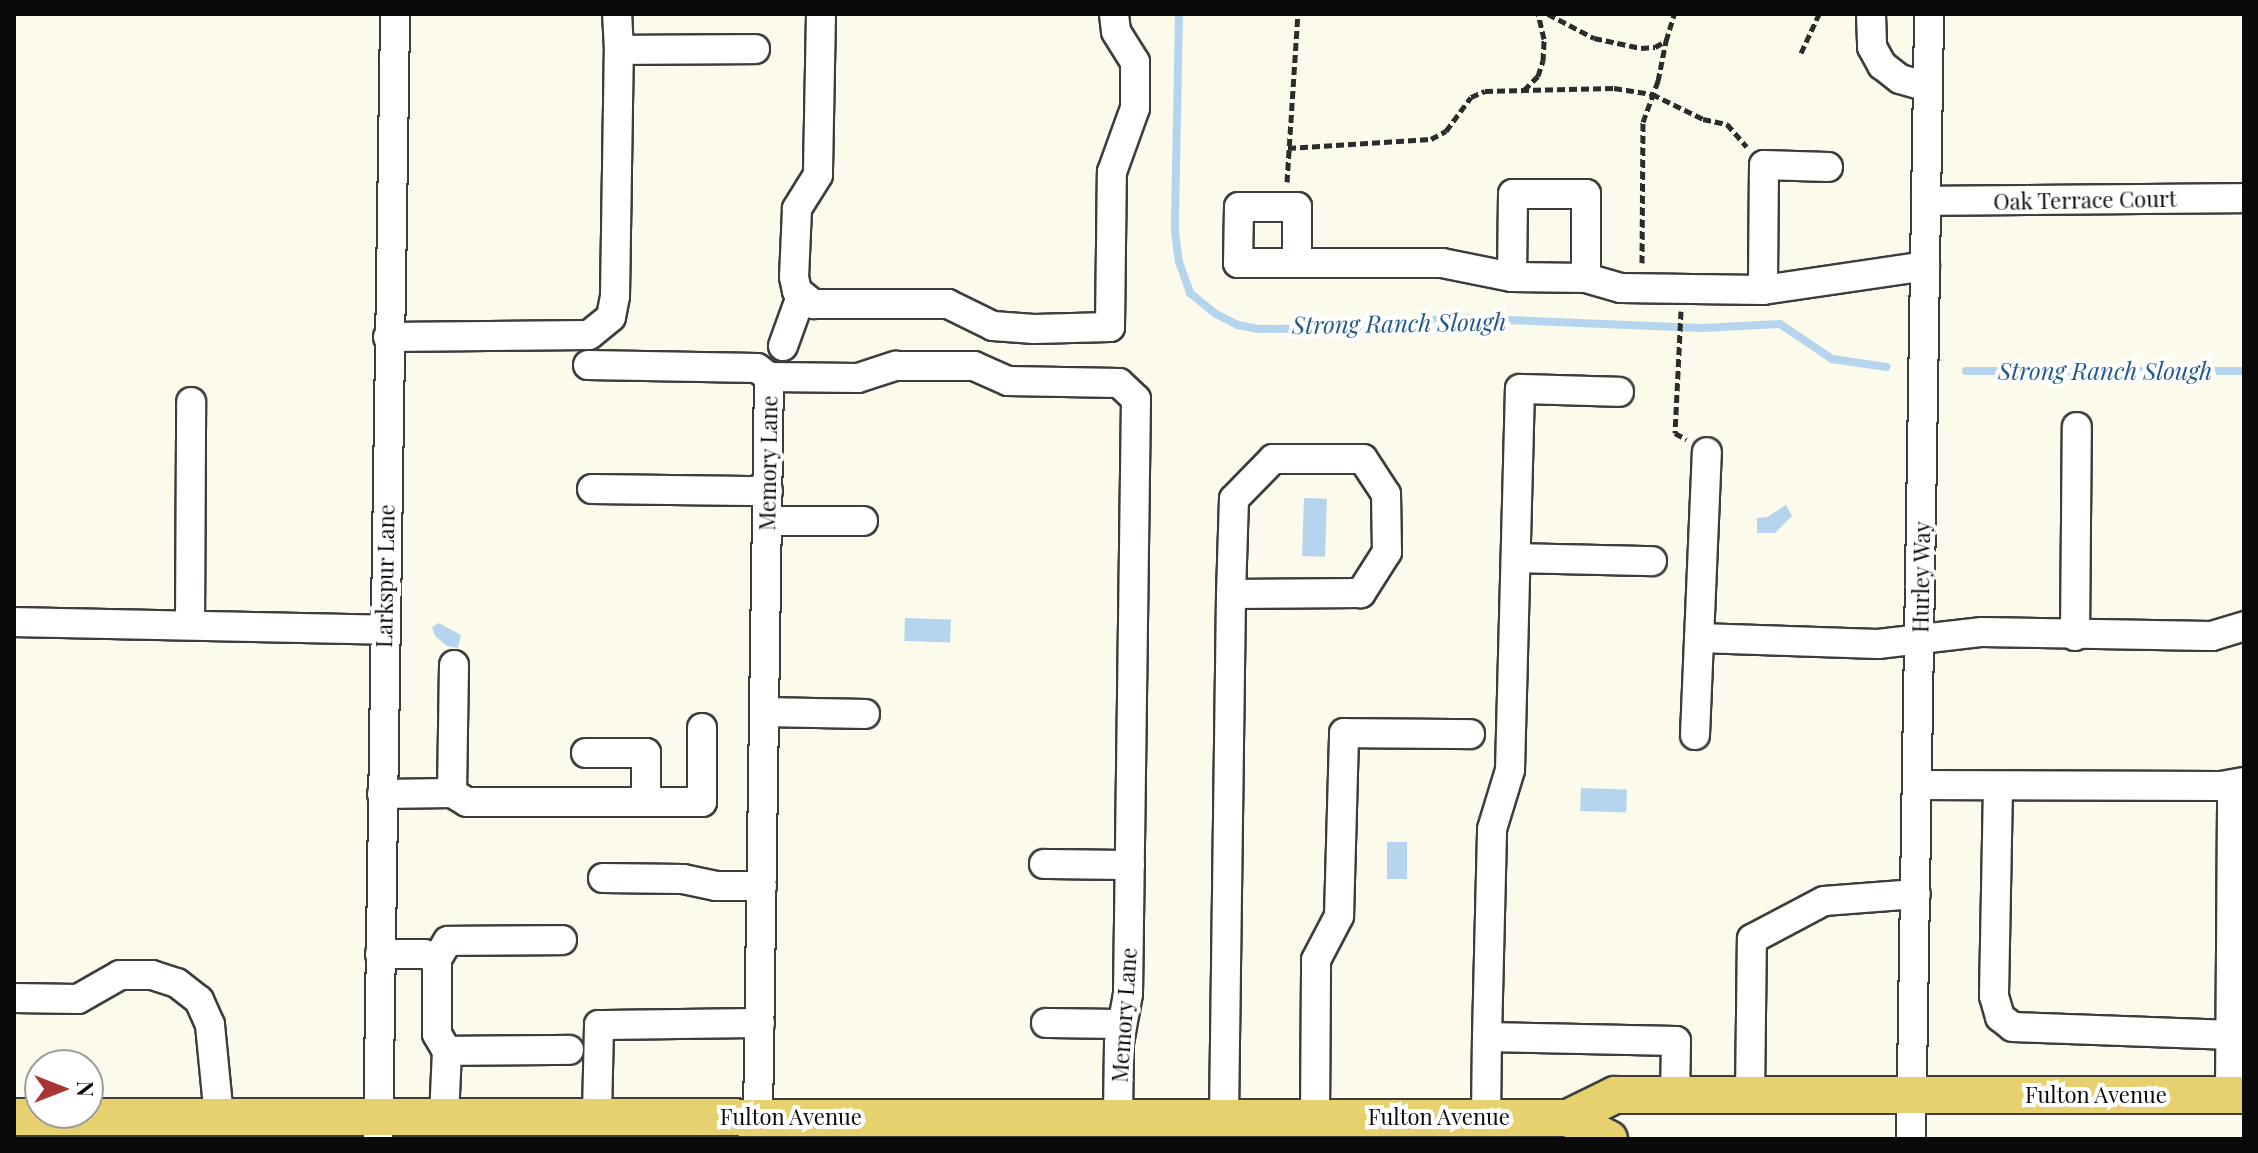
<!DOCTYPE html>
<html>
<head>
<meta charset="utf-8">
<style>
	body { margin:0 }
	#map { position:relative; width:2258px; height:1153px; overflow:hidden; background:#fcfaea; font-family:"Playfair Display",serif }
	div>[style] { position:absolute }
	.water>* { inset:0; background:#b5d5ee; transform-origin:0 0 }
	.stream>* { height:8px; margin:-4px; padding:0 4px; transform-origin:4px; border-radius:4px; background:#b5d5ee }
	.path>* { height:5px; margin-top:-2.5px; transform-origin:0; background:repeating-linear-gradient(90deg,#2c2c2c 0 8px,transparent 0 12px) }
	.roads { filter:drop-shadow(2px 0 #3d3d3d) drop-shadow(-2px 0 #3d3d3d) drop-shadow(0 2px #3d3d3d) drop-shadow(0 -2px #3d3d3d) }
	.minor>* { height:28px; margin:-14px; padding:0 14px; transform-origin:14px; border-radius:14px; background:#fff }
	.major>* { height:36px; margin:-18px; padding:0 18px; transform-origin:18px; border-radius:18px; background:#e7d16f }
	span { translate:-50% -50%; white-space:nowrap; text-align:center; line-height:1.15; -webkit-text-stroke:8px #fff; paint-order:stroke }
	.street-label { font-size:22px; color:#0a0a0a }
	.water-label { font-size:24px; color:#24598b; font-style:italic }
	.frame { position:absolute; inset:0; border:16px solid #0a0a0a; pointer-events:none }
	.north { position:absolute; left:24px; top:1049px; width:80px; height:80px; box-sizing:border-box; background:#fff; border:2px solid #9d9d9d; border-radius:50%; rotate:90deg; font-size:22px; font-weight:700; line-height:32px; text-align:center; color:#0a0a0a }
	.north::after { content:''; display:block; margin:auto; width:28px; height:36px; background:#a83534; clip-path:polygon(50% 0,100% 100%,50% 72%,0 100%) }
</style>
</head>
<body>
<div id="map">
	<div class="water">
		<div style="left:1304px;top:498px;width:23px;height:58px;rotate:2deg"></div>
		<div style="clip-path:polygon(1786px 505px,1792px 516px,1775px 533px,1757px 533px,1757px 518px,1767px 517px)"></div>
		<div style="left:905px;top:618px;width:46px;height:23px;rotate:2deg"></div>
		<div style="clip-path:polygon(439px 623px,461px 635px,458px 648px,447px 646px,435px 636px,432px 627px)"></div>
		<div style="left:1581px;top:788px;width:46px;height:23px;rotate:2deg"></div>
		<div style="left:1387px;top:842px;width:20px;height:37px"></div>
	</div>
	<div class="stream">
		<div style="left:1179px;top:14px;width:217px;rotate:91.1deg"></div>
		<div style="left:1175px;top:231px;width:31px;rotate:83deg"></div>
		<div style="left:1179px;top:262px;width:33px;rotate:70deg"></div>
		<div style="left:1190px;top:293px;width:33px;rotate:39deg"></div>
		<div style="left:1216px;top:314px;width:25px;rotate:27deg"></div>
		<div style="left:1238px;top:325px;width:21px;rotate:11deg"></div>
		<div style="left:1259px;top:329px;width:90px;rotate:-0.6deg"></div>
		<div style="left:1349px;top:328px;width:106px;rotate:-5.4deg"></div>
		<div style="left:1455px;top:318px;width:247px;rotate:2.3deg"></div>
		<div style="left:1702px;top:328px;width:78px;rotate:-2.9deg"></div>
		<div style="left:1780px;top:324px;width:63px;rotate:33.9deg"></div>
		<div style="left:1832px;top:359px;width:55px;rotate:8.4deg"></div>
		<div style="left:1966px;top:371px;width:278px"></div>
	</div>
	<div class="path">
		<div style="left:1548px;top:14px;width:52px;rotate:27.6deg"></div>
		<div style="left:1594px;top:38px;width:48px;rotate:12deg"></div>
		<div style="left:1641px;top:48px;width:14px;rotate:-4deg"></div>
		<div style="left:1655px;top:47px;width:13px;rotate:-29deg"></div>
		<div style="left:1666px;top:41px;width:28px;rotate:-73deg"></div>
		<div style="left:1801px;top:53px;width:43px;rotate:-65.2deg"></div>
		<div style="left:1524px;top:90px;width:20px;rotate:-45deg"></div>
		<div style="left:1538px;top:76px;width:16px;rotate:-72deg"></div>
		<div style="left:1543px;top:61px;width:22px;rotate:-87deg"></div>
		<div style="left:1544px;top:39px;width:26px;rotate:-103deg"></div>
		<div style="left:1288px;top:148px;width:143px;rotate:-3.6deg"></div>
		<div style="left:1431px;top:139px;width:17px;rotate:-28deg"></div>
		<div style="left:1446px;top:131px;width:42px;rotate:-53.7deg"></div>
		<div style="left:1471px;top:97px;width:15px;rotate:-23deg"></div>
		<div style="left:1485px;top:91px;width:129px;rotate:-1.3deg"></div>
		<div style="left:1614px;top:88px;width:38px;rotate:9deg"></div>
		<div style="left:1652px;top:94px;width:57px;rotate:26.1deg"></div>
		<div style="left:1703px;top:119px;width:25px;rotate:12deg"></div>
		<div style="left:1727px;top:124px;width:30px;rotate:49deg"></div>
		<div style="left:1287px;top:182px;width:168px;rotate:-86.3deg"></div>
		<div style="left:1642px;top:263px;width:141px;rotate:-89.6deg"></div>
		<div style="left:1643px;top:122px;width:44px;rotate:-69.9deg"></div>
		<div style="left:1658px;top:81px;width:41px;rotate:-78.7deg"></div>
		<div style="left:1681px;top:311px;width:122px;rotate:92.8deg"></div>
		<div style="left:1675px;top:433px;width:13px;rotate:29deg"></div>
	</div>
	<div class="roads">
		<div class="minor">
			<div style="left:821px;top:14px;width:161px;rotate:91.1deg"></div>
			<div style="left:818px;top:175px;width:40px;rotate:122deg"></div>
			<div style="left:797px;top:209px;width:68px;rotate:92.5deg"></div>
			<div style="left:794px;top:277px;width:14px;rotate:78deg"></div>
			<div style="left:797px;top:291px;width:21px;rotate:39deg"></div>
			<div style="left:813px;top:304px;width:135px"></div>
			<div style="left:948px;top:304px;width:50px;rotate:26.1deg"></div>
			<div style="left:993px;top:326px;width:41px;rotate:4.2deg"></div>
			<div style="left:1034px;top:329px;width:76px;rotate:-1.5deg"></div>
			<div style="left:1110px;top:327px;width:155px;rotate:-89.3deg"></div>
			<div style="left:1112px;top:172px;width:68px;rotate:-70.2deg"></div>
			<div style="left:1135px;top:108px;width:46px;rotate:-90deg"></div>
			<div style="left:1135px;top:62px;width:36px;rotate:-122deg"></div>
			<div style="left:1116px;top:31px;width:17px;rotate:-97deg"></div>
			<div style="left:1871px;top:14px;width:33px;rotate:88deg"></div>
			<div style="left:1872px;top:47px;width:21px;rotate:61deg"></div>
			<div style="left:1882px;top:65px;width:23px;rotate:38deg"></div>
			<div style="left:1900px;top:79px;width:29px;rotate:16deg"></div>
			<div style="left:619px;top:50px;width:136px;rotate:-0.4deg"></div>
			<div style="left:1828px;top:167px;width:64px;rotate:-178.2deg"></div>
			<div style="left:1764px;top:165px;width:125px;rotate:90.5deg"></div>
			<div style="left:1763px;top:290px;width:164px;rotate:-8.4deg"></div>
			<div style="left:1926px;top:201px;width:318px;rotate:-0.5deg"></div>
			<div style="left:1297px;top:263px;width:56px;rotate:-90deg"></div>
			<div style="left:1297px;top:207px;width:58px;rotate:180deg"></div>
			<div style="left:1239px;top:207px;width:56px;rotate:91deg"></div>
			<div style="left:1238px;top:263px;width:204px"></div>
			<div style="left:1442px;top:263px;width:71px;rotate:11.3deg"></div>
			<div style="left:1512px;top:277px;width:83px;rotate:-89.3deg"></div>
			<div style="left:1513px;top:194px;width:73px"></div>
			<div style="left:1586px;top:194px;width:84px;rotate:90deg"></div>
			<div style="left:1586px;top:278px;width:36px;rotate:16deg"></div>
			<div style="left:1621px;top:288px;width:142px;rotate:0.8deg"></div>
			<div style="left:1512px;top:277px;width:74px;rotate:0.8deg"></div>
			<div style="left:388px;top:337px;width:201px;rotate:-0.6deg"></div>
			<div style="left:589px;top:335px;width:28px;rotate:-39deg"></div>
			<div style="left:611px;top:317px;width:21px;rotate:-79deg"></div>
			<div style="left:615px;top:296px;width:246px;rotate:-89.1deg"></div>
			<div style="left:619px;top:50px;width:36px;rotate:-93deg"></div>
			<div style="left:783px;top:346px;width:53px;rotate:-70.2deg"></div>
			<div style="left:588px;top:365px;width:169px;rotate:1deg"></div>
			<div style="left:757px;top:368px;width:15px;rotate:37deg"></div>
			<div style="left:592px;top:489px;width:176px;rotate:0.7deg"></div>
			<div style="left:768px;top:521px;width:95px"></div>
			<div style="left:1516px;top:558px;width:136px;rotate:1.3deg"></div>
			<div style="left:14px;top:622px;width:370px;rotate:1.2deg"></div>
			<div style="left:190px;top:625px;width:223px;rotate:-89.7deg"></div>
			<div style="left:2075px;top:636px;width:209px;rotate:-89.5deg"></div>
			<div style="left:1699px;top:638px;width:179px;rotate:1.9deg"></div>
			<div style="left:1878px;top:644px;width:105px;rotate:-6.6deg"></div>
			<div style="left:1982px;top:632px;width:230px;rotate:1deg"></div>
			<div style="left:2212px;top:636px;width:34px;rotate:-17deg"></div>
			<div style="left:765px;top:712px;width:100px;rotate:1.1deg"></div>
			<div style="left:1695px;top:735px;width:283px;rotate:-87.6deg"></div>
			<div style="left:586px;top:753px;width:60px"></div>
			<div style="left:646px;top:753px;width:49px;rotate:90deg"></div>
			<div style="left:1917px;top:785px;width:304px;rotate:0.2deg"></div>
			<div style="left:2221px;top:786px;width:23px;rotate:-10deg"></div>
			<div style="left:1998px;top:786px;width:210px;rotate:91.1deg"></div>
			<div style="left:1994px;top:996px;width:22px;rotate:74deg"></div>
			<div style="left:2000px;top:1017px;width:16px;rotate:38deg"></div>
			<div style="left:2013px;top:1027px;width:219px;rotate:2.1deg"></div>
			<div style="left:452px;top:793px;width:128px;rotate:-89.1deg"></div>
			<div style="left:382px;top:794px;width:70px;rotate:-0.8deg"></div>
			<div style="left:452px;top:793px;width:17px;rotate:31deg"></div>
			<div style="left:467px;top:802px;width:235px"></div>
			<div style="left:702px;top:802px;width:74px;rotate:-90deg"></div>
			<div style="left:1044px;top:864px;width:86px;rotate:0.7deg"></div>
			<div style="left:603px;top:878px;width:80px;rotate:0.7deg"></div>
			<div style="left:683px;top:879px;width:34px;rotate:12deg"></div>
			<div style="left:716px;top:886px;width:46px"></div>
			<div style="left:380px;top:954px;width:44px"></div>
			<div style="left:424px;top:954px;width:14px;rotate:21deg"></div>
			<div style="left:437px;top:959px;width:75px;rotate:90deg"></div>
			<div style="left:437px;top:1034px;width:20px;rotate:60deg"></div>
			<div style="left:447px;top:1051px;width:65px;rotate:92.6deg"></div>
			<div style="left:437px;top:959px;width:21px;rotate:-59deg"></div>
			<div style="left:448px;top:941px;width:114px;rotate:-0.5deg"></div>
			<div style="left:14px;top:998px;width:64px;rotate:0.9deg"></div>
			<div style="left:78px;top:999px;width:48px;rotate:-29.7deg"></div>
			<div style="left:120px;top:975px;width:32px"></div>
			<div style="left:152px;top:975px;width:26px;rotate:18deg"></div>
			<div style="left:177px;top:983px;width:28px;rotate:38deg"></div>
			<div style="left:199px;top:1000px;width:27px;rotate:66deg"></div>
			<div style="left:210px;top:1025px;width:92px;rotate:84.4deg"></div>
			<div style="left:1046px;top:1023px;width:76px;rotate:0.8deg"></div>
			<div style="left:1487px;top:1037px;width:208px;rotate:-88.6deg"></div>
			<div style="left:1492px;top:829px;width:62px;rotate:-73deg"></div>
			<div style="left:1510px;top:770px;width:381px;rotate:-88.5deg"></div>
			<div style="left:1520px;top:389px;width:99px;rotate:1.7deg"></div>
			<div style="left:447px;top:1051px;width:122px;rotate:-0.5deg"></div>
			<div style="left:2230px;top:1094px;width:309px;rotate:-89.6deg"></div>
			<div style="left:1750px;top:1096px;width:157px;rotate:-89.3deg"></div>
			<div style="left:1752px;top:939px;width:81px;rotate:-27.8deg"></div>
			<div style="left:1824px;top:901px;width:92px;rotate:-4.4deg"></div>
			<div style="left:597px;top:1115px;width:90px;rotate:-88.7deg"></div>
			<div style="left:599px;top:1025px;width:161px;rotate:-0.7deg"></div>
			<div style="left:1224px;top:1116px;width:522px;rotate:-89.23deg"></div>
			<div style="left:1231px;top:594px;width:95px;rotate:-88.2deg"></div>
			<div style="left:1234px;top:499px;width:56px;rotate:-45.7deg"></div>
			<div style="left:1273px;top:459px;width:90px"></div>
			<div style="left:1363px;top:459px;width:42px;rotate:56.7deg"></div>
			<div style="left:1386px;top:494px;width:58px;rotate:89deg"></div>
			<div style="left:1387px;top:552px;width:49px;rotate:122.4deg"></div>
			<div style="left:1361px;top:593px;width:130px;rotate:179.6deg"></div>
			<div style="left:1315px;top:1116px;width:156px;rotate:-89.6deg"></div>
			<div style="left:1316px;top:960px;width:50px;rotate:-62.4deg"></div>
			<div style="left:1339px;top:916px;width:183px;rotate:-88.4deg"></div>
			<div style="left:1344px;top:733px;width:126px;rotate:0.5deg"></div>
			<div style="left:1486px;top:1117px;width:80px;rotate:-89.3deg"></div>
			<div style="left:1487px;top:1037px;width:189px;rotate:1.2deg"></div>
			<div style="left:1676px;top:1041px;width:55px;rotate:91deg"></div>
			<div style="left:758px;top:1118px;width:741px;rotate:-89.15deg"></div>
			<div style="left:769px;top:377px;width:89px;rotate:0.6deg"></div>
			<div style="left:858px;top:378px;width:40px;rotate:-18deg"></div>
			<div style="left:896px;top:366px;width:78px"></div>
			<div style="left:974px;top:366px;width:37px;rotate:24deg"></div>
			<div style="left:1008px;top:381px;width:111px;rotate:1deg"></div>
			<div style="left:1119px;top:383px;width:23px;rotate:43deg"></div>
			<div style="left:1136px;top:399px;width:595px;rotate:90.77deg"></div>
			<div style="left:1128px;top:994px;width:50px;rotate:100.4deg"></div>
			<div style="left:1119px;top:1043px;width:74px;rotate:90.8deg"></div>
			<div style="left:378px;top:1139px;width:1125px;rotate:-89.13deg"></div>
			<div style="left:1911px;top:1139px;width:1125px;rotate:-89.08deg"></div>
		</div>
		<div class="major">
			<div style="left:14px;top:1117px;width:1554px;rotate:0.04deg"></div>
			<div style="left:1568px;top:1118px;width:52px;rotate:-26.1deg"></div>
			<div style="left:1615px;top:1095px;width:629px"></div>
			<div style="left:1568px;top:1118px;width:46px;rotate:27.1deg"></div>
		</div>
	</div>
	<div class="street-label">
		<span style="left:2085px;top:200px;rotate:-1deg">Oak Terrace Court</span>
		<span style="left:768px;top:463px;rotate:-89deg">Memory Lane</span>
		<span style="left:385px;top:576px;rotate:-89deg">Larkspur Lane</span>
		<span style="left:1921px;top:577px;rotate:-89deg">Hurley Way</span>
		<span style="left:1124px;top:1015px;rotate:-86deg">Memory Lane</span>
		<span style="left:2096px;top:1095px">Fulton Avenue</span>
		<span style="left:791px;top:1117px">Fulton Avenue</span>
		<span style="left:1439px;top:1117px">Fulton Avenue</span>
	</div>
	<div class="water-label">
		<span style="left:1399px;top:323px;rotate:-1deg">Strong Ranch Slough</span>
		<span style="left:2105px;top:371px">Strong Ranch Slough</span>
	</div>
	<div class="frame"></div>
	<div class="north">N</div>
</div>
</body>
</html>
